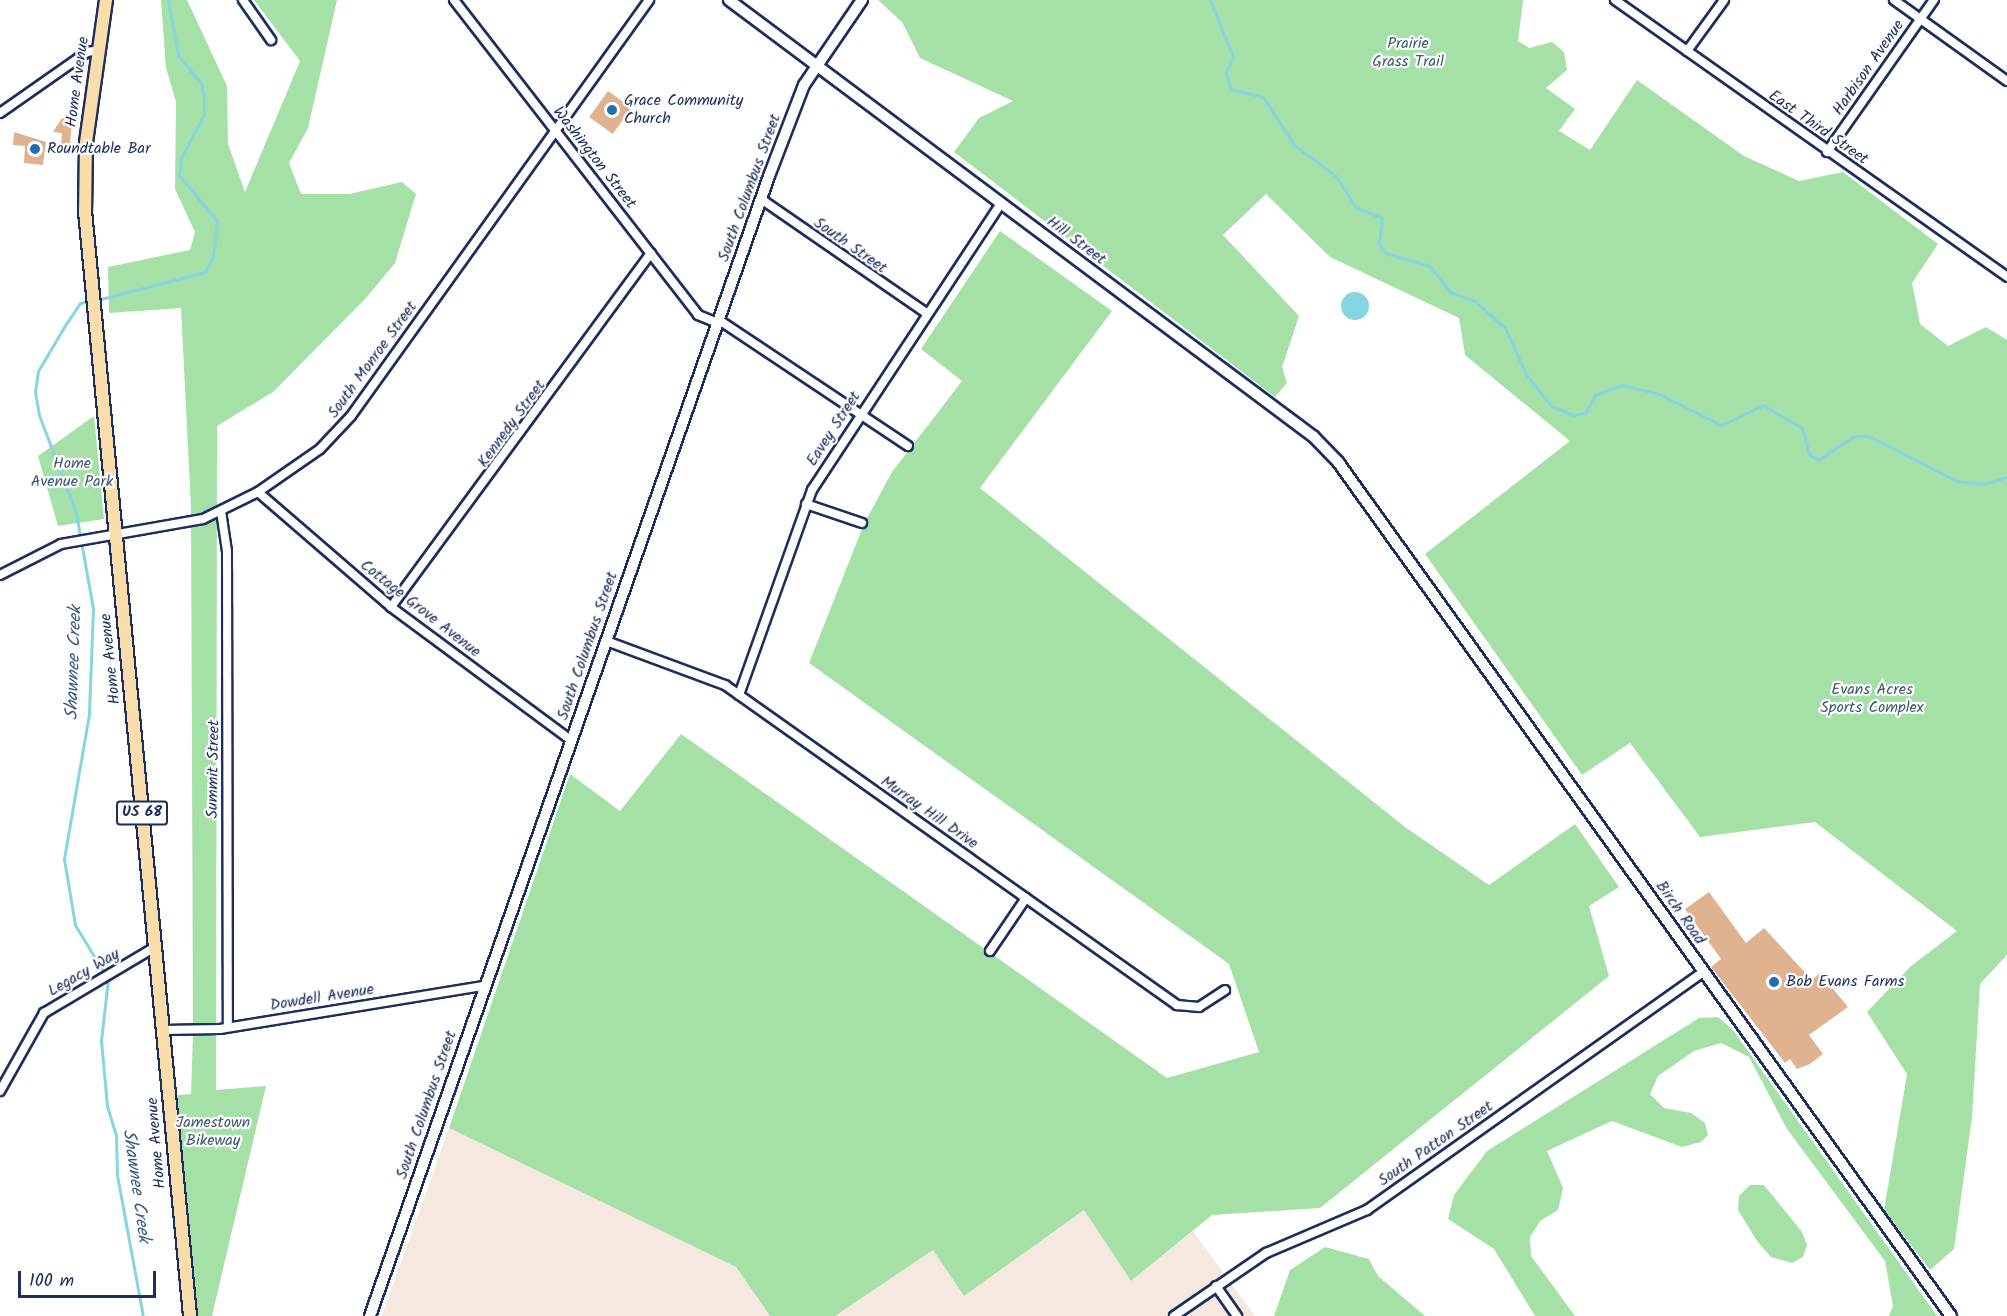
<!DOCTYPE html>
<html>
<head>
<meta charset="utf-8">
<style>
	body { margin:0 }
	#map { position:relative; width:2007px; height:1316px; overflow:hidden; background:#fff; font-family:Kalam,sans-serif }
	div>[style] { position:absolute }
	.built>* { inset:0; background:#f5e8de }
	.green>* { inset:0; background:#a5e0a6 }
	.water>* { inset:0; background:#86d6e2 }
	.round { border-radius:50% }
	.stream>* { height:3px; margin:-1.5px; padding:0 1.5px; transform-origin:1.5px; border-radius:1.5px; background:#86d6e2 }
	.building>* { inset:0; background:#dfb390; transform-origin:0 0 }
	.roads { filter:drop-shadow(2px 0 #1b2f5e) drop-shadow(-2px 0 #1b2f5e) drop-shadow(0 2px #1b2f5e) drop-shadow(0 -2px #1b2f5e) }
	.street>* { height:8px; margin:-4px; padding:0 4px; transform-origin:4px; border-radius:4px; background:#fff }
	.secondary>* { height:10px; margin:-5px; padding:0 5px; transform-origin:5px; border-radius:5px; background:#fff }
	.primary>* { height:12px; margin:-6px; padding:0 6px; transform-origin:6px; border-radius:6px; background:#fbddab }
	.dots>* { width:16px; height:16px; translate:-50% -50%; box-sizing:border-box; border:3px solid #fff; border-radius:50% }
	span { translate:-50% -50%; white-space:nowrap; text-align:center; line-height:1.15; -webkit-text-stroke:4.5px #fff; paint-order:stroke }
	.shield-label span { padding:2px 4px; background:#fff; border:2px solid; border-radius:4px; -webkit-text-stroke-width:0 }
	.shield-label { font-size:15px; color:#1b2f5e; font-weight:700 }
	.park-label { font-size:16px; color:#3e5b70 }
	.street-label { font-size:16px; color:#1b2f5e }
	.poi-label { font-size:16px; color:#1b2f5e }
	.left { translate:0 -50%; text-align:left }
	.water-label { font-size:18px; color:#36597f; font-style:italic }
	.scale { position:absolute; left:18px; top:1271px; width:138px; height:27px; box-sizing:border-box; border:3px solid #1b2f5e; border-top:0; padding-left:8px; font-size:18px; line-height:21px; white-space:nowrap; color:#1b2f5e; -webkit-text-stroke:4px #fff; paint-order:stroke }
</style>
</head>
<body>
<div id="map">
	<div class="built">
		<div style="clip-path:polygon(449px 1128px,736px 1267px,770px 1316px,382px 1316px)"></div>
		<div style="clip-path:polygon(1084px 1210px,1131px 1281px,1193px 1231px,1255px 1316px,835px 1316px,933px 1250px,964px 1296px)"></div>
	</div>
	<div class="green">
		<div style="clip-path:polygon(161px 0,187px 0,227px 86px,228px 144px,245px 192px,300px 61px,254px 0,337px 0,308px 128px,289px 163px,301px 194px,349px 194px,402px 182px,416px 194px,395px 263px,366px 298px,273px 392px,217px 426px,216px 1090px,266px 1086px,212px 1316px,190px 1316px,169px 1096px,191px 1094px,193px 1033px,191px 507px,181px 308px,109px 313px,108px 267px,190px 250px,195px 232px,175px 189px,176px 102px,166px 68px)"></div>
		<div style="clip-path:polygon(878px 0,1523px 0,1518px 41px,1529px 48px,1552px 42px,1564px 52px,1567px 70px,1546px 88px,1575px 109px,1559px 131px,1590px 150px,1637px 80px,1744px 156px,1799px 181px,1843px 172px,1938px 244px,1912px 283px,1920px 324px,1948px 346px,1986px 327px,2007px 340px,2007px 955px,1980px 984px,1972px 1117px,1954px 1249px,1930px 1270px,1884px 1210px,1907px 1074px,1867px 1012px,1911px 966px,1957px 931px,1815px 822px,1700px 837px,1630px 743px,1582px 775px,1425px 554px,1570px 441px,1465px 355px,1459px 318px,1330px 257px,1266px 194px,1223px 235px,1299px 316px,1282px 367px,1287px 383px,1275px 397px,954px 152px,979px 118px,1013px 101px,920px 58px,902px 22px)"></div>
		<div style="clip-path:polygon(1000px 231px,1112px 311px,980px 488px,1405px 827px,1489px 885px,1575px 824px,1619px 887px,1589px 906px,1609px 976px,1320px 1208px,1212px 1215px,1131px 1281px,1084px 1210px,964px 1296px,933px 1250px,835px 1316px,770px 1316px,736px 1267px,449px 1128px,570px 774px,620px 811px,681px 734px,1167px 1078px,1259px 1052px,1229px 964px,809px 663px,864px 524px,892px 472px,962px 381px,921px 349px)"></div>
		<div style="clip-path:polygon(94px 416px,104px 519px,58px 526px,38px 456px)"></div>
		<div style="clip-path:polygon(1718px 1017px,1733px 1030px,1937px 1316px,1889px 1316px,1893px 1306px,1885px 1261px,1787px 1129px,1749px 1057px,1721px 1043px,1694px 1051px,1658px 1076px,1650px 1094px,1664px 1108px,1691px 1113px,1705px 1123px,1708px 1135px,1701px 1142px,1682px 1147px,1612px 1121px,1547px 1151px,1563px 1188px,1558px 1210px,1540px 1221px,1530px 1237px,1531px 1256px,1575px 1316px,1535px 1316px,1494px 1249px,1448px 1219px,1454px 1195px,1487px 1151px,1699px 1018px)"></div>
		<div style="clip-path:polygon(1750px 1185px,1764px 1185px,1802px 1232px,1807px 1245px,1803px 1257px,1792px 1263px,1771px 1257px,1757px 1241px,1738px 1210px,1739px 1196px)"></div>
		<div style="clip-path:polygon(1325px 1247px,1369px 1259px,1378px 1276px,1425px 1316px,1274px 1316px,1290px 1270px)"></div>
	</div>
	<div class="water">
		<div class="round" style="left:1341px;top:292px;width:28px;height:28px"></div>
	</div>
	<div class="stream">
		<div style="left:1210px;top:0;width:61px;rotate:68deg"></div>
		<div style="left:1233px;top:57px;width:17px;rotate:115deg"></div>
		<div style="left:1226px;top:72px;width:18px;rotate:74deg"></div>
		<div style="left:1231px;top:89px;width:33px;rotate:14deg"></div>
		<div style="left:1263px;top:97px;width:59px;rotate:56.9deg"></div>
		<div style="left:1295px;top:146px;width:51px;rotate:36.2deg"></div>
		<div style="left:1336px;top:176px;width:36px;rotate:58deg"></div>
		<div style="left:1355px;top:207px;width:29px;rotate:22deg"></div>
		<div style="left:1382px;top:218px;width:26px;rotate:97deg"></div>
		<div style="left:1379px;top:244px;width:11px;rotate:56deg"></div>
		<div style="left:1385px;top:253px;width:47px;rotate:16.1deg"></div>
		<div style="left:1430px;top:266px;width:33px;rotate:52deg"></div>
		<div style="left:1450px;top:292px;width:27px;rotate:20deg"></div>
		<div style="left:1475px;top:301px;width:40px;rotate:42deg"></div>
		<div style="left:1505px;top:328px;width:51px;rotate:65.5deg"></div>
		<div style="left:1526px;top:374px;width:41px;rotate:52deg"></div>
		<div style="left:1551px;top:406px;width:24px;rotate:22deg"></div>
		<div style="left:1573px;top:415px;width:12px;rotate:-9deg"></div>
		<div style="left:1585px;top:413px;width:21px;rotate:-61deg"></div>
		<div style="left:1595px;top:395px;width:28px;rotate:-21deg"></div>
		<div style="left:1621px;top:385px;width:37px;rotate:13deg"></div>
		<div style="left:1657px;top:393px;width:72px;rotate:26.2deg"></div>
		<div style="left:1722px;top:425px;width:46px;rotate:-26deg"></div>
		<div style="left:1763px;top:405px;width:45px;rotate:30.5deg"></div>
		<div style="left:1802px;top:428px;width:28px;rotate:75deg"></div>
		<div style="left:1809px;top:455px;width:10px;rotate:29deg"></div>
		<div style="left:1818px;top:460px;width:43px;rotate:-33.7deg"></div>
		<div style="left:1854px;top:436px;width:15px"></div>
		<div style="left:1869px;top:436px;width:98px;rotate:27.3deg"></div>
		<div style="left:1956px;top:481px;width:29px;rotate:6deg"></div>
		<div style="left:1985px;top:484px;width:23px;rotate:-18deg"></div>
		<div style="left:97px;top:300px;width:112px;rotate:-14.5deg"></div>
		<div style="left:205px;top:272px;width:18px;rotate:-63deg"></div>
		<div style="left:213px;top:256px;width:35px;rotate:-83deg"></div>
		<div style="left:217px;top:221px;width:60px;rotate:-129.6deg"></div>
		<div style="left:179px;top:175px;width:17px;rotate:-83deg"></div>
		<div style="left:181px;top:158px;width:49px;rotate:-61.9deg"></div>
		<div style="left:204px;top:115px;width:17px;rotate:-90deg"></div>
		<div style="left:204px;top:98px;width:15px;rotate:-101deg"></div>
		<div style="left:201px;top:83px;width:35px;rotate:-130deg"></div>
		<div style="left:178px;top:56px;width:57px;rotate:-100.1deg"></div>
		<div style="left:91px;top:301px;width:11px;rotate:170deg"></div>
		<div style="left:80px;top:303px;width:29px;rotate:124deg"></div>
		<div style="left:64px;top:327px;width:51px;rotate:120.6deg"></div>
		<div style="left:38px;top:371px;width:21px;rotate:98deg"></div>
		<div style="left:35px;top:392px;width:23px;rotate:80deg"></div>
		<div style="left:39px;top:415px;width:105px;rotate:69.3deg"></div>
		<div style="left:76px;top:513px;width:97px;rotate:79.9deg"></div>
		<div style="left:93px;top:608px;width:106px;rotate:92.2deg"></div>
		<div style="left:89px;top:714px;width:147px;rotate:99.8deg"></div>
		<div style="left:64px;top:859px;width:67px;rotate:80.5deg"></div>
		<div style="left:75px;top:925px;width:63px;rotate:58.6deg"></div>
		<div style="left:108px;top:979px;width:61px;rotate:96.5deg"></div>
		<div style="left:101px;top:1040px;width:66px;rotate:84.8deg"></div>
		<div style="left:107px;top:1106px;width:30px;rotate:73deg"></div>
		<div style="left:116px;top:1135px;width:40px;rotate:88.6deg"></div>
		<div style="left:117px;top:1175px;width:143px;rotate:79.6deg"></div>
	</div>
	<div class="building">
		<div style="left:608px;top:91px;width:29px;height:32px;rotate:36deg"></div>
		<div style="clip-path:polygon(62px 118px,72px 119px,70px 145px,61px 144px,62px 133px,53px 132px)"></div>
		<div style="clip-path:polygon(14px 132px,46px 142px,43px 165px,24px 163px,25px 146px,13px 145px)"></div>
		<div style="clip-path:polygon(1709px 892px,1746px 943px,1764px 928px,1812px 980px,1820px 973px,1848px 1007px,1809px 1035px,1823px 1054px,1810px 1064px,1797px 1069px,1790px 1059px,1785px 1063px,1711px 967px,1721px 959px,1685px 909px)"></div>
	</div>
	<div class="roads">
		<div class="street">
			<div style="left:243px;top:0;width:49px;rotate:55deg"></div>
			<div style="left:454px;top:0;width:398px;rotate:52.2deg"></div>
			<div style="left:698px;top:315px;width:22px;rotate:22deg"></div>
			<div style="left:1615px;top:0;width:480px;rotate:35.2deg"></div>
			<div style="left:1894px;top:0;width:139px;rotate:35.6deg"></div>
			<div style="left:1687px;top:51px;width:63px;rotate:-54deg"></div>
			<div style="left:0;top:113px;width:106px;rotate:-35deg"></div>
			<div style="left:87px;top:52px;width:12px;rotate:-9deg"></div>
			<div style="left:1827px;top:152px;width:186px;rotate:-54.9deg"></div>
			<div style="left:761px;top:199px;width:201px;rotate:34.6deg"></div>
			<div style="left:719px;top:320px;width:227px;rotate:33.7deg"></div>
			<div style="left:258px;top:492px;width:176px;rotate:40.8deg"></div>
			<div style="left:391px;top:607px;width:224px;rotate:36.5deg"></div>
			<div style="left:806px;top:504px;width:59px;rotate:18.7deg"></div>
			<div style="left:221px;top:511px;width:40px;rotate:81.5deg"></div>
			<div style="left:227px;top:551px;width:476px;rotate:89.9deg"></div>
			<div style="left:0;top:575px;width:68px;rotate:-26.9deg"></div>
			<div style="left:61px;top:544px;width:144px;rotate:-10deg"></div>
			<div style="left:203px;top:519px;width:61px;rotate:-26.1deg"></div>
			<div style="left:258px;top:492px;width:75px;rotate:-34.7deg"></div>
			<div style="left:320px;top:449px;width:45px;rotate:-46.8deg"></div>
			<div style="left:351px;top:416px;width:512px;rotate:-54.38deg"></div>
			<div style="left:391px;top:607px;width:439px;rotate:-53.7deg"></div>
			<div style="left:606px;top:641px;width:127px;rotate:20.3deg"></div>
			<div style="left:725px;top:685px;width:554px;rotate:35.3deg"></div>
			<div style="left:1177px;top:1005px;width:22px;rotate:5deg"></div>
			<div style="left:1199px;top:1007px;width:31px;rotate:-33deg"></div>
			<div style="left:739px;top:695px;width:218px;rotate:-70.4deg"></div>
			<div style="left:812px;top:490px;width:344px;rotate:-56.6deg"></div>
			<div style="left:990px;top:951px;width:64px;rotate:-55.8deg"></div>
			<div style="left:163px;top:1030px;width:57px;rotate:-1deg"></div>
			<div style="left:220px;top:1029px;width:267px;rotate:-9.3deg"></div>
			<div style="left:0;top:1091px;width:90px;rotate:-60.6deg"></div>
			<div style="left:44px;top:1013px;width:129px;rotate:-30.7deg"></div>
			<div style="left:1216px;top:1286px;width:37px;rotate:55deg"></div>
			<div style="left:1174px;top:1316px;width:112px;rotate:-34.4deg"></div>
			<div style="left:1266px;top:1253px;width:110px;rotate:-23.1deg"></div>
			<div style="left:1367px;top:1210px;width:412px;rotate:-35.3deg"></div>
		</div>
		<div class="secondary">
			<div style="left:729px;top:0;width:730px;rotate:36.76deg"></div>
			<div style="left:1314px;top:437px;width:35px;rotate:46deg"></div>
			<div style="left:1338px;top:462px;width:1051px;rotate:54.33deg"></div>
			<div style="left:370px;top:1316px;width:1208px;rotate:-70.71deg"></div>
			<div style="left:769px;top:176px;width:97px;rotate:-69deg"></div>
			<div style="left:804px;top:85px;width:103px;rotate:-55.7deg"></div>
		</div>
		<div class="primary">
			<div style="left:106px;top:0;width:144px;rotate:98deg"></div>
			<div style="left:86px;top:143px;width:68px;rotate:90.8deg"></div>
			<div style="left:85px;top:211px;width:1110px;rotate:84.57deg"></div>
		</div>
	</div>
	<div class="dots">
		<div style="left:612px;top:110px;background:#1f6fb2"></div>
		<div style="left:35px;top:149px;background:#1f6fb2"></div>
		<div style="left:1774px;top:982px;background:#1f6fb2"></div>
	</div>
	<div class="shield-label">
		<span style="left:142px;top:813px">US 68</span>
	</div>
	<div class="park-label">
		<span style="left:1408px;top:53px">Prairie<br>Grass Trail</span>
		<span style="left:72px;top:473px">Home<br>Avenue Park</span>
		<span style="left:1872px;top:699px">Evans Acres<br>Sports Complex</span>
		<span style="left:213px;top:1132px">Jamestown<br>Bikeway</span>
	</div>
	<div class="street-label">
		<span style="left:1869px;top:68px;rotate:-55deg">Harbison Avenue</span>
		<span style="left:78px;top:82px;rotate:-82deg">Home Avenue</span>
		<span style="left:1818px;top:128px;rotate:35deg">East Third Street</span>
		<span style="left:594px;top:158px;rotate:52deg">Washington Street</span>
		<span style="left:750px;top:188px;rotate:-70deg">South Columbus Street</span>
		<span style="left:1076px;top:241px;rotate:37deg">Hill Street</span>
		<span style="left:850px;top:246px;rotate:35deg">South Street</span>
		<span style="left:373px;top:360px;rotate:-54deg">South Monroe Street</span>
		<span style="left:512px;top:424px;rotate:-54deg">Kennedy Street</span>
		<span style="left:834px;top:429px;rotate:-57deg">Eavey Street</span>
		<span style="left:420px;top:609px;rotate:38deg">Cottage Grove Avenue</span>
		<span style="left:588px;top:646px;rotate:-71deg">South Columbus Street</span>
		<span style="left:111px;top:659px;rotate:-96deg">Home Avenue</span>
		<span style="left:214px;top:769px;rotate:-89deg">Summit Street</span>
		<span style="left:929px;top:813px;rotate:35deg">Murray Hill Drive</span>
		<span style="left:1680px;top:913px;rotate:55deg">Birch Road</span>
		<span style="left:84px;top:973px;rotate:-30deg">Legacy Way</span>
		<span style="left:322px;top:998px;rotate:-9deg">Dowdell Avenue</span>
		<span style="left:427px;top:1105px;rotate:-71deg">South Columbus Street</span>
		<span style="left:157px;top:1143px;rotate:-95deg">Home Avenue</span>
		<span style="left:1436px;top:1144px;rotate:-35deg">South Patton Street</span>
	</div>
	<div class="poi-label">
		<span class="left" style="left:624px;top:110px">Grace Community<br>Church</span>
		<span class="left" style="left:47px;top:149px">Roundtable Bar</span>
		<span class="left" style="left:1786px;top:982px">Bob Evans Farms</span>
	</div>
	<div class="water-label">
		<span style="left:75px;top:663px;rotate:-88deg">Shawnee Creek</span>
		<span style="left:135px;top:1186px;rotate:82deg">Shawnee Creek</span>
	</div>
	<div class="scale">100 m</div>
</div>
</body>
</html>
